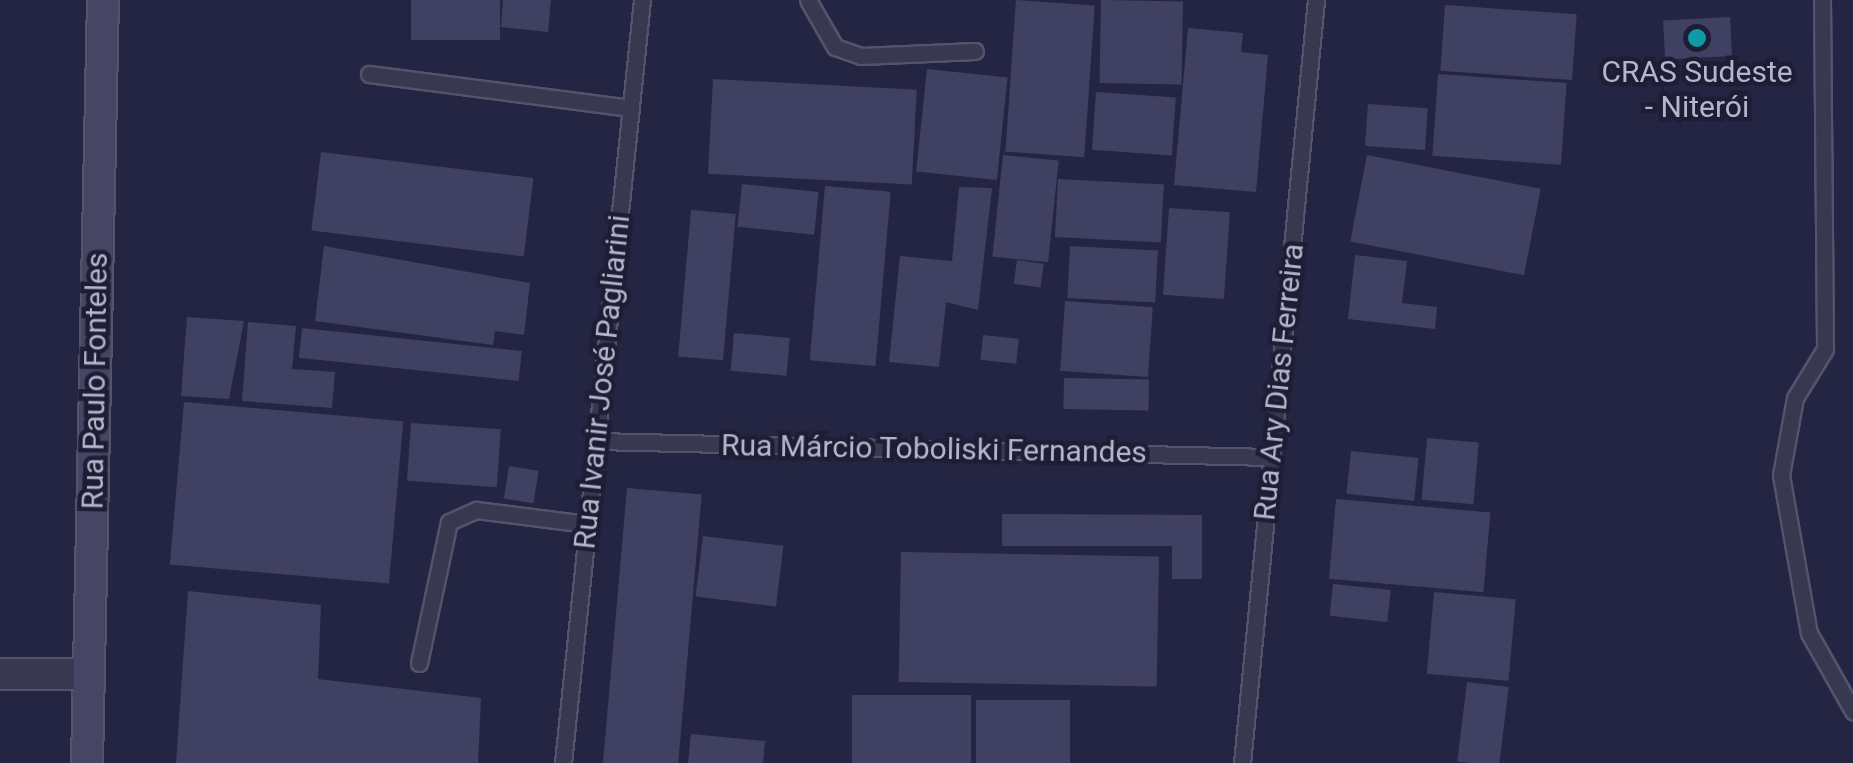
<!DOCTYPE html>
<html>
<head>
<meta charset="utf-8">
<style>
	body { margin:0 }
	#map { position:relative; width:1853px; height:763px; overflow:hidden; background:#242542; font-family:Roboto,sans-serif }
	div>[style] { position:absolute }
	.building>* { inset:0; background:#404162; transform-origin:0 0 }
	.roads { filter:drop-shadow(2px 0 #53546b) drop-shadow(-2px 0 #53546b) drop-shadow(0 2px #53546b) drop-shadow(0 -2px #53546b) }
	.lane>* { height:15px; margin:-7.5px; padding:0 7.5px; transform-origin:7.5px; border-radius:7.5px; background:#383951 }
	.street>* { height:30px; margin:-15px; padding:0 15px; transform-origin:15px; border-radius:15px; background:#383951 }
	.secondary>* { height:30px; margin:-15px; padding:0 15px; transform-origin:15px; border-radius:15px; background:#464664 }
	.dots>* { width:28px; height:28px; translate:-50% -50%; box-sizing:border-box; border:5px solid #1d1e36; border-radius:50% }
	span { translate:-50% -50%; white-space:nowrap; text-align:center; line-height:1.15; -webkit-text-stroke:9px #1d1e36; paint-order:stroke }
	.poi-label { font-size:30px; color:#b5b5cb }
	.street-label { font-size:30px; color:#b5b5cb }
</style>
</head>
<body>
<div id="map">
	<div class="building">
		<div style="left:411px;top:0;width:89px;height:40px"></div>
		<div style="clip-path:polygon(503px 0,551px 0,548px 32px,501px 27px)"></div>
		<div style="left:1016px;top:0;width:79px;height:152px;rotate:4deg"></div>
		<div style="left:1101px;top:0;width:82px;height:83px;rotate:1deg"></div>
		<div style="left:1445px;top:5px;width:132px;height:66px;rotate:4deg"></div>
		<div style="left:1730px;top:17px;width:39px;height:67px;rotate:87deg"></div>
		<div style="clip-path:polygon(1188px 28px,1243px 33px,1241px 52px,1268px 55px,1256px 192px,1174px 185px)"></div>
		<div style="left:927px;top:69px;width:81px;height:103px;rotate:6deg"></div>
		<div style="left:1438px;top:74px;width:129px;height:82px;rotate:4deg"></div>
		<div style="left:713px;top:79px;width:204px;height:95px;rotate:3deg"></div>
		<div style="left:1096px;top:92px;width:80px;height:58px;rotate:4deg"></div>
		<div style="left:1368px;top:104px;width:60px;height:42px;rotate:4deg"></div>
		<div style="left:321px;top:152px;width:214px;height:79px;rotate:7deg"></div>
		<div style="left:1003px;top:155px;width:56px;height:102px;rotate:6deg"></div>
		<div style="left:1367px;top:155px;width:177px;height:88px;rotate:11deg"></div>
		<div style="left:1058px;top:179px;width:106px;height:58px;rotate:3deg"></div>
		<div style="left:742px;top:184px;width:77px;height:43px;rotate:6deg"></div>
		<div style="left:825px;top:186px;width:66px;height:175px;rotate:5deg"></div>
		<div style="clip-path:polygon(959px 187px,992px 188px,978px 310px,946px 302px,939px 367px,889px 362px,900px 256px,952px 261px)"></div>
		<div style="left:1169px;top:208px;width:61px;height:87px;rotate:4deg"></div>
		<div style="left:691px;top:210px;width:45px;height:147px;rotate:5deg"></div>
		<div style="clip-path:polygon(324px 246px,530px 283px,524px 335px,495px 331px,493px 345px,315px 321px)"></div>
		<div style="left:1070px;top:246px;width:88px;height:52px;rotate:3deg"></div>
		<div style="clip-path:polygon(1355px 255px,1407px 261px,1402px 303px,1437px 307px,1435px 329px,1348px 319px)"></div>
		<div style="left:1017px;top:260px;width:27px;height:24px;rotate:8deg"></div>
		<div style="left:1065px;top:301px;width:88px;height:70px;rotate:4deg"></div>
		<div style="clip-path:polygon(187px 317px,244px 321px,229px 399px,181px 396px)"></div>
		<div style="clip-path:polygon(248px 322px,296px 326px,292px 369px,335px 372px,332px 408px,242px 401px)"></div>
		<div style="left:302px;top:328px;width:221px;height:30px;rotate:6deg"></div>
		<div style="left:734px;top:333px;width:56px;height:38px;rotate:5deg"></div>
		<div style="left:983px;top:335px;width:36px;height:25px;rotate:6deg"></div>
		<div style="left:1064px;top:378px;width:85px;height:31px;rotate:1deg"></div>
		<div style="left:184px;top:402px;width:220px;height:163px;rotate:5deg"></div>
		<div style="left:411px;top:423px;width:90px;height:58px;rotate:4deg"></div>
		<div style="left:1427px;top:438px;width:52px;height:62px;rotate:5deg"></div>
		<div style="left:1351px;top:451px;width:68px;height:43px;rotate:6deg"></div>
		<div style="left:509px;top:466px;width:30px;height:33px;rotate:9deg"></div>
		<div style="left:627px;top:488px;width:75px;height:276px;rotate:5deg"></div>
		<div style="left:1336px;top:499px;width:155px;height:80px;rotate:5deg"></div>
		<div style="clip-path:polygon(1002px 514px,1202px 515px,1202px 579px,1172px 579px,1172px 546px,1002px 546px)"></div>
		<div style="left:703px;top:536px;width:81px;height:61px;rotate:7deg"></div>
		<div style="left:901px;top:552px;width:258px;height:130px;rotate:1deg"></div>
		<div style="left:1333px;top:584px;width:58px;height:32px;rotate:6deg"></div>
		<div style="clip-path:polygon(188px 591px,321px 605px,318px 679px,481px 698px,478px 763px,176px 763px)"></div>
		<div style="left:1434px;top:592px;width:82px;height:82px;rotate:5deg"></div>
		<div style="left:1467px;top:682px;width:42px;height:80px;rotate:7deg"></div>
		<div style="left:852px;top:695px;width:119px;height:68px"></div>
		<div style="left:1070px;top:700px;width:63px;height:94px;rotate:90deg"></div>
		<div style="clip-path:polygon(691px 734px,765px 741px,763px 763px,688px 763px)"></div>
	</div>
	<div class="roads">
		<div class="lane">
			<div style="left:808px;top:0;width:54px;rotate:60.1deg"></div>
			<div style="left:835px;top:47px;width:28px;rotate:19deg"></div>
			<div style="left:861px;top:56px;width:114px;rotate:-2.5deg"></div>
			<div style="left:1822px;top:0;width:349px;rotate:89.5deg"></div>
			<div style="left:1825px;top:349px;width:57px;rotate:121.5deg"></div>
			<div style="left:1795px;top:398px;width:78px;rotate:100.3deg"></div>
			<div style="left:1781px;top:475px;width:160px;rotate:80deg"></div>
			<div style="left:1809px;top:633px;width:90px;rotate:60.6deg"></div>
			<div style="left:369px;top:74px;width:264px;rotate:7.4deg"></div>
			<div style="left:596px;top:441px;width:676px;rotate:1.36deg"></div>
			<div style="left:419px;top:663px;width:144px;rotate:-78deg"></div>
			<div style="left:449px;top:522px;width:30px;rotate:-24deg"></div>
			<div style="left:476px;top:510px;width:112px;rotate:7.2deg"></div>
			<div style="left:563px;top:763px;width:767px;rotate:-84.09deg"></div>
			<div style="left:1242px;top:763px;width:767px;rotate:-84.46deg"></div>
		</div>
		<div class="street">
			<div style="left:0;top:674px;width:89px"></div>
		</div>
		<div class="secondary">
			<div style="left:87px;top:763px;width:763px;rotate:-88.8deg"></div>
		</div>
	</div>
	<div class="dots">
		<div style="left:1697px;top:38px;background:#0f9aa8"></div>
	</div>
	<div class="poi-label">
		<span style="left:1697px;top:89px">CRAS Sudeste<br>- Niterói</span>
	</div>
	<div class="street-label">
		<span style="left:95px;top:381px;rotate:-89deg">Rua Paulo Fonteles</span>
		<span style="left:602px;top:382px;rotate:-84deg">Rua Ivanir José Pagliarini</span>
		<span style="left:1279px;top:382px;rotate:-84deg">Rua Ary Dias Ferreira</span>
		<span style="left:934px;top:449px;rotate:1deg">Rua Márcio Toboliski Fernandes</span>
	</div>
</div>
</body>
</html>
